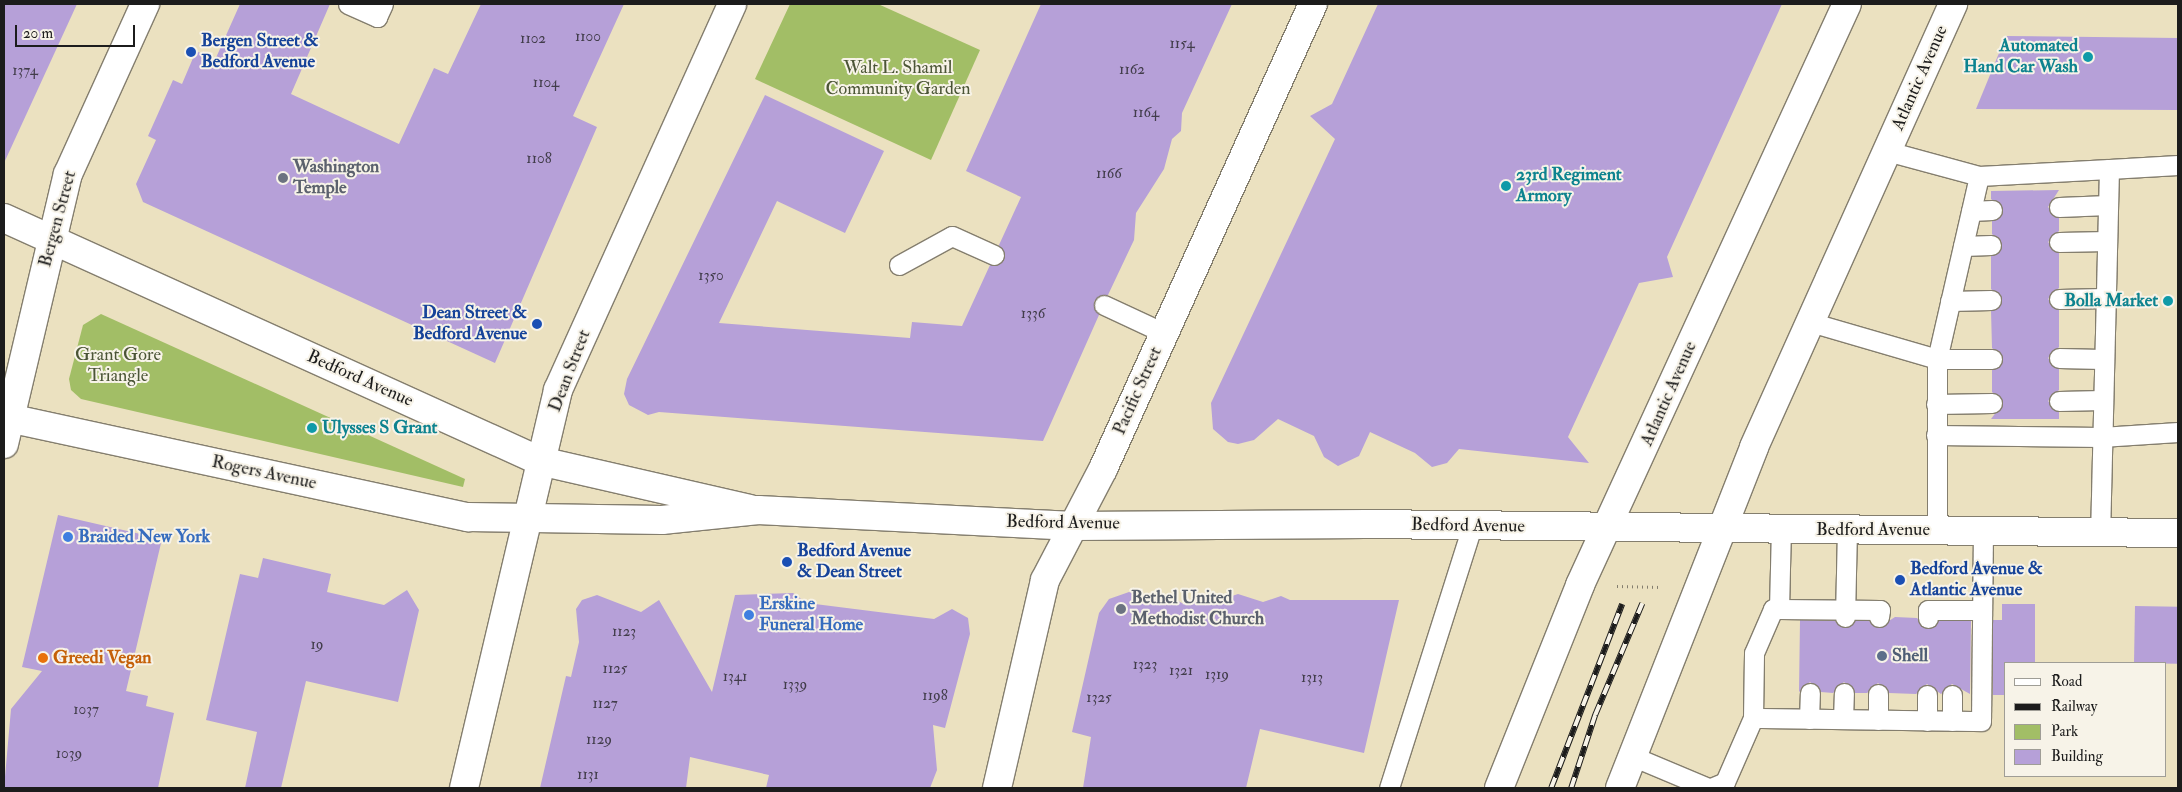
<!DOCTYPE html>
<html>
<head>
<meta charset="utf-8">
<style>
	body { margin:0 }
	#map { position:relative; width:2182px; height:792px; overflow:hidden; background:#ebe1c0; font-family:"IM FELL Double Pica",serif }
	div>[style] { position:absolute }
	.green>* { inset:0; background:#a2be66 }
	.building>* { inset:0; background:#b6a0d8; transform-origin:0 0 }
	.path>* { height:3px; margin-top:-1.5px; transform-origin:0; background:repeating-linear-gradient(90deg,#847e6e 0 1px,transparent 0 5px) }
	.roads { filter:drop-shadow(1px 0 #847e6e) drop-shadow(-1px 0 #847e6e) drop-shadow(0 1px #847e6e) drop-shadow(0 -1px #847e6e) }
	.service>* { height:19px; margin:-9.5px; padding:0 9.5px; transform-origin:9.5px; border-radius:9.5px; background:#fff }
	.minor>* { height:28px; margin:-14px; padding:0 14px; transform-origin:14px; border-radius:14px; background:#fff }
	.tertiary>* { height:28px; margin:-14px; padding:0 14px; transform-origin:14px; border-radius:14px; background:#fff }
	.secondary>* { height:28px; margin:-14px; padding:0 14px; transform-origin:14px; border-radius:14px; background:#fff }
	.primary>* { height:28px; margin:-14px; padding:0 14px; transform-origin:14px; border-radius:14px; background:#fff }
	.rail>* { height:5.5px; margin-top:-2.75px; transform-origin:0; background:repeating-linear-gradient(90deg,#f7f3e8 0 11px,#1c1c1c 0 22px); box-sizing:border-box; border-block:1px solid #1c1c1c }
	.dots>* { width:14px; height:14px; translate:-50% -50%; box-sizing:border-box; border:2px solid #f7f3e8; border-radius:50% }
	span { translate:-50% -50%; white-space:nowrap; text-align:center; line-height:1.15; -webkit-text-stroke:4px #f7f3e8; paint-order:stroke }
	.number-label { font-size:15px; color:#423d4b }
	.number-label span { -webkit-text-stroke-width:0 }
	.transit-label { font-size:18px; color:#164399; font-weight:700 }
	.left { translate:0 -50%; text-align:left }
	.right { translate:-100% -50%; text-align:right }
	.culture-label { font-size:18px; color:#0d838f; font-weight:700 }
	.park-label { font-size:18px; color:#4b5536 }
	.street-label { font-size:18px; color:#1c1c1c }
	.worship-label { font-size:18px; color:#5b616d; font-weight:700 }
	.shop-label { font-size:18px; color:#366cbe; font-weight:700 }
	.service-label { font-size:18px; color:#4e5e75; font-weight:700 }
	.food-label { font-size:18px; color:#c56008; font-weight:700 }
	.frame { position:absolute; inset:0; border:5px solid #1c1c1c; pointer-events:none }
	.legend { position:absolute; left:2004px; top:662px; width:162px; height:115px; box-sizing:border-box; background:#f7f3e8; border:1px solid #9f9d96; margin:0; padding:6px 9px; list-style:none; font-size:15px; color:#1c1c1c }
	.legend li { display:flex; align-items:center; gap:10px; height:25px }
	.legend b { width:25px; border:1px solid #9f9d96 }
	.scale { position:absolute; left:15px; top:25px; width:120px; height:22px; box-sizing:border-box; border:2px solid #1c1c1c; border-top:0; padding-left:6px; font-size:15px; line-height:18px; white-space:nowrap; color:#1c1c1c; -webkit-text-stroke:4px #f7f3e8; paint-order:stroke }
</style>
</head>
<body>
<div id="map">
	<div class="green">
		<div style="clip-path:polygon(790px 4px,878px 4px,980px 50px,931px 160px,755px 79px)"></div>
		<div style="clip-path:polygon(101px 314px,465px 479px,463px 487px,81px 399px,71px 390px,69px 379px,83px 325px)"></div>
	</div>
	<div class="building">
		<div style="clip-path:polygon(4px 4px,77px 4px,4px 163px)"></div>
		<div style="clip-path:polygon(240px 4px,330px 4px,291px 94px,399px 144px,434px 68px,448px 74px,481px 4px,624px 4px,573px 116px,597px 127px,495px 363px,143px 202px,136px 184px,156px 140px,148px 136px,173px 80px,182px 84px,196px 51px,215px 60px)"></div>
		<div style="clip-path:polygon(1041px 4px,1232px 4px,1182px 113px,1181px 131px,1172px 139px,1164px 169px,1136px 213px,1134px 240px,1108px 295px,1094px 301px,1099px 315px,1043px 441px,659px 412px,648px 415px,629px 405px,624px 394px,627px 379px,765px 95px,884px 151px,845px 233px,777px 201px,719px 323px,910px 338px,912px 322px,962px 326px,990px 265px,1004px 260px,999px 245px,1021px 197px,966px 171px)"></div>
		<div style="clip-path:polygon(1378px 4px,1782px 4px,1667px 257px,1673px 277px,1639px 283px,1568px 437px,1589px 463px,1459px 449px,1447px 463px,1432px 467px,1415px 453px,1370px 432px,1359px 456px,1338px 466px,1324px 457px,1314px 436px,1278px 419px,1254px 440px,1238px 444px,1228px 442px,1213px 429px,1211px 403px,1335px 139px,1310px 116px,1332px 104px)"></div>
		<div style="clip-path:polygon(2006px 36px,2178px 38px,2177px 110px,1976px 109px)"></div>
		<div style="clip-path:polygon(2059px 190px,2048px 207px,2059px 218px,2059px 231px,2048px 242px,2059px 253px,2059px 288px,2048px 299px,2059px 310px,2059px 347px,2048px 358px,2059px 369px,2059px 390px,2048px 401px,2059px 412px,2059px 419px,1991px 419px,2003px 403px,1992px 392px,1992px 370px,2003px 359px,1992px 348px,1991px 311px,2002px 300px,1991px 289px,1991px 256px,2002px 245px,1992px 234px,1992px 221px,2003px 210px,1991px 199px,1991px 191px)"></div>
		<div style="clip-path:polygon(58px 515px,162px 539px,126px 691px,148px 696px,146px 706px,174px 713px,158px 788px,4px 788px,11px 709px,42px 671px,22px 667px)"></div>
		<div style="clip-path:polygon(263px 558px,331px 574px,327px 592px,384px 605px,407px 590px,419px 610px,398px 702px,306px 681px,281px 788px,245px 788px,257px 732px,206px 720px,240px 574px,258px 578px)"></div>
		<div style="clip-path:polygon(1129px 592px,1148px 598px,1168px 596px,1184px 604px,1202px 594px,1217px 601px,1238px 594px,1263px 602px,1281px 596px,1290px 600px,1399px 600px,1364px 753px,1260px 729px,1246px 788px,1083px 788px,1091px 737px,1072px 732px,1099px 613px,1109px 599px)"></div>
		<div style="clip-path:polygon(793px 593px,807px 603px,934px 619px,952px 609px,968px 618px,970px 634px,945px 728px,933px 725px,937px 770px,930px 788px,766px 788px,769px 775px,690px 757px,686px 788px,540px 788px,566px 676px,571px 677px,579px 642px,576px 609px,582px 600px,597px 595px,641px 612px,659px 600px,712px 692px,735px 595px)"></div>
		<div style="clip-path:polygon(2002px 604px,2035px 604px,2035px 663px,2006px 663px,2006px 695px,1993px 695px,1993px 620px,2002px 620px)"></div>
		<div style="left:2135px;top:606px;width:43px;height:57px;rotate:1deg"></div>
		<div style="clip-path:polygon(1895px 617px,1917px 618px,1928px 629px,1938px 621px,1971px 621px,1970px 694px,1952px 684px,1941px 694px,1927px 684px,1916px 694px,1889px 693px,1878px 683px,1867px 693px,1855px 693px,1844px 682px,1833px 693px,1821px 692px,1810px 682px,1799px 692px,1800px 620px,1835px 621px,1845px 628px,1855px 621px,1869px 621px,1878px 628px)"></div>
	</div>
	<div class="path">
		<div style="left:1617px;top:586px;width:44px;rotate:1.3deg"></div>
	</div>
	<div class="roads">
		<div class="service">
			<div style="left:348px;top:4px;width:32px;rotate:24deg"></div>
			<div style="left:377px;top:17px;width:14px;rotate:-65deg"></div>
			<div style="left:1887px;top:151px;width:95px;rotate:15.2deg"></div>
			<div style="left:1979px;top:176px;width:188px;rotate:102.9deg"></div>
			<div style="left:1937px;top:359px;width:55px"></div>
			<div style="left:2109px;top:169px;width:69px;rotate:-3.3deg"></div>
			<div style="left:1979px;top:176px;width:130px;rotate:-3.1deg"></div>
			<div style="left:2109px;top:169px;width:363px;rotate:91.4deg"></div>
			<div style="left:2059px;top:207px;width:49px;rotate:-2.3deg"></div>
			<div style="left:1971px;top:211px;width:21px;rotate:-3deg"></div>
			<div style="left:2059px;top:242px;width:48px;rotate:-1.2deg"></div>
			<div style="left:1963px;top:246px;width:28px;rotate:-2deg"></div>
			<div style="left:899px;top:265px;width:60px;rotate:-28.7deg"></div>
			<div style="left:952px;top:236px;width:46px;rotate:24.3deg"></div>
			<div style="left:2059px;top:299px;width:45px;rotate:-1.3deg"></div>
			<div style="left:1950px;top:301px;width:41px;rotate:-1.4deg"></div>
			<div style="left:1104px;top:305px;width:66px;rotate:25deg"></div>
			<div style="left:1810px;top:322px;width:132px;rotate:16.2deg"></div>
			<div style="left:1937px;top:359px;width:171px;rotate:90deg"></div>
			<div style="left:2059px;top:358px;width:43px;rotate:1.3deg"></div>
			<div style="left:2059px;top:401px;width:43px;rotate:-1.3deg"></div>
			<div style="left:1936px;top:404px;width:56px;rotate:-1deg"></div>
			<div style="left:1936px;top:435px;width:165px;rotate:0.7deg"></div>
			<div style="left:2101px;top:437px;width:77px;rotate:-3.7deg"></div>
			<div style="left:1779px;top:609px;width:101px;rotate:0.6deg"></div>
			<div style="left:1880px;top:610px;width:7px;rotate:98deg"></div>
			<div style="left:1845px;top:617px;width:88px;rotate:-88.7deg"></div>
			<div style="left:1928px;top:618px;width:8px;rotate:-90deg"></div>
			<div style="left:1928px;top:610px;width:54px"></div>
			<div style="left:1753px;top:718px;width:65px;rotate:-89.1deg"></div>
			<div style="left:1754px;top:653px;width:48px;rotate:-66.6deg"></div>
			<div style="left:1773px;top:609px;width:6px"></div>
			<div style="left:1779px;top:609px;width:80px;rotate:-88.6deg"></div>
			<div style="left:1809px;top:719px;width:26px;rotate:-88deg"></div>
			<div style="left:1843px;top:719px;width:26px;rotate:-88deg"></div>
			<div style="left:1878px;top:720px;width:26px;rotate:-90deg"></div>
			<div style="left:1927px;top:721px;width:26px;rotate:-90deg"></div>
			<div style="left:1952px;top:721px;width:26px;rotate:-90deg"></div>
			<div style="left:1632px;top:756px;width:82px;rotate:22.8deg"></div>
			<div style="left:1389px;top:788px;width:275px;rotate:-72.4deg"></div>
			<div style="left:1711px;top:788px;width:15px;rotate:-23deg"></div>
			<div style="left:1725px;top:782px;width:70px;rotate:-66.4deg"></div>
			<div style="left:1753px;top:718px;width:228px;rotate:0.8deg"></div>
			<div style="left:1981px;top:721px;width:191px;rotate:-89.4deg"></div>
		</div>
		<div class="minor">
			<div style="left:4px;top:444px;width:277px;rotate:-76.7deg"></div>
			<div style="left:68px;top:174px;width:187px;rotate:-65.6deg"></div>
			<div style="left:464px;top:788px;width:409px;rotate:-76.7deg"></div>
			<div style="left:558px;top:390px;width:423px;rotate:-65.7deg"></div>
			<div style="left:997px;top:788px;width:213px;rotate:-77deg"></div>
			<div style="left:1045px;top:580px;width:125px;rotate:-62.4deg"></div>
			<div style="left:1103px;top:469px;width:510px;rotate:-65.7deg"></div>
		</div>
		<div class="tertiary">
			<div style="left:4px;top:218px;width:589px;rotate:24.39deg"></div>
			<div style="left:540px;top:461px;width:215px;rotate:12.9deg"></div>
		</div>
		<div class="secondary">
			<div style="left:4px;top:417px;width:475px;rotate:12.2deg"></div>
			<div style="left:468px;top:517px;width:194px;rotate:0.9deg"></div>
			<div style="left:662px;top:520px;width:97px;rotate:-5.9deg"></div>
			<div style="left:758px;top:510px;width:316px;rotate:2.9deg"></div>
			<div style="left:1074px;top:526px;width:292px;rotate:-0.4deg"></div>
			<div style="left:1366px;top:524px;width:812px;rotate:0.64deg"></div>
		</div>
		<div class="primary">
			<div style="left:1499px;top:788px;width:219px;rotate:-68.2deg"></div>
			<div style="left:1580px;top:585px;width:639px;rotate:-65.32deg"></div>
			<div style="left:1620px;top:788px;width:366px;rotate:-68.5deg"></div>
			<div style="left:1754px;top:447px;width:486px;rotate:-65.8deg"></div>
		</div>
	</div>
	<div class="rail">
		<div style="left:1551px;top:788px;width:197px;rotate:-68.9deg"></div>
		<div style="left:1571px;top:788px;width:77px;rotate:-71.8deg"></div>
		<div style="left:1595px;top:715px;width:121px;rotate:-67.1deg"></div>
	</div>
	<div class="dots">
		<div style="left:191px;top:52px;background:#1a4fb4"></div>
		<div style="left:2088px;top:57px;background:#0f9aa8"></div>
		<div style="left:283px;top:178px;background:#6b7280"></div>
		<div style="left:1506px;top:186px;background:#0f9aa8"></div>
		<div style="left:2168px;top:301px;background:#0f9aa8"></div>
		<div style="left:537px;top:324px;background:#1a4fb4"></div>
		<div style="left:312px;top:428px;background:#0f9aa8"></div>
		<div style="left:68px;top:537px;background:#3f7fe0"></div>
		<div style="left:787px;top:562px;background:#1a4fb4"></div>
		<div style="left:1900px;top:580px;background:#1a4fb4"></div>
		<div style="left:1121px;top:609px;background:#6b7280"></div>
		<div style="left:749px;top:615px;background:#3f7fe0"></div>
		<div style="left:1882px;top:656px;background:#5c6f8a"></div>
		<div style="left:43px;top:658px;background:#e8710a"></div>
	</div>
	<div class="number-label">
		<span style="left:588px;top:37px">1100</span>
		<span style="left:533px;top:39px">1102</span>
		<span style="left:1182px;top:44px">1154</span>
		<span style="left:1132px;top:70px">1162</span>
		<span style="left:25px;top:71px">1374</span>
		<span style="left:546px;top:83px">1104</span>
		<span style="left:1146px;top:113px">1164</span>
		<span style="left:539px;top:159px">1108</span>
		<span style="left:1109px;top:174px">1166</span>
		<span style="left:711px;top:276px">1350</span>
		<span style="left:1033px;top:314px">1336</span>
		<span style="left:624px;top:632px">1123</span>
		<span style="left:317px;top:645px">19</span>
		<span style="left:1145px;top:665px">1323</span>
		<span style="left:615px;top:669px">1125</span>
		<span style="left:1181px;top:671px">1321</span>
		<span style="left:1217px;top:675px">1319</span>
		<span style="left:735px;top:677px">1341</span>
		<span style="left:1312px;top:678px">1313</span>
		<span style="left:795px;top:685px">1339</span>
		<span style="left:935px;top:696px">1198</span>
		<span style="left:1099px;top:698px">1325</span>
		<span style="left:605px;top:704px">1127</span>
		<span style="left:86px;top:710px">1037</span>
		<span style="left:599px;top:740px">1129</span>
		<span style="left:69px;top:754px">1039</span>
		<span style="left:588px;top:775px">1131</span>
	</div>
	<div class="transit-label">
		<span class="left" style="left:201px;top:52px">Bergen Street &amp;<br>Bedford Avenue</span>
		<span class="right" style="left:527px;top:324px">Dean Street &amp;<br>Bedford Avenue</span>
		<span class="left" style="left:797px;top:562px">Bedford Avenue<br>&amp; Dean Street</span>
		<span class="left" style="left:1910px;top:580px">Bedford Avenue &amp;<br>Atlantic Avenue</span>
	</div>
	<div class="culture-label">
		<span class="right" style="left:2078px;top:57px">Automated<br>Hand Car Wash</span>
		<span class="left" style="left:1516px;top:186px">23rd Regiment<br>Armory</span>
		<span class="right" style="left:2158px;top:301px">Bolla Market</span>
		<span class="left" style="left:322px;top:428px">Ulysses S Grant</span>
	</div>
	<div class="park-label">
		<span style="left:898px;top:79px">Walt L. Shamil<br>Community Garden</span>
		<span style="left:118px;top:366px">Grant Gore<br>Triangle</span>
	</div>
	<div class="street-label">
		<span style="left:1920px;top:78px;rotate:-66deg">Atlantic Avenue</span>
		<span style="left:58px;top:219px;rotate:-75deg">Bergen Street</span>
		<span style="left:570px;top:371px;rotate:-69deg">Dean Street</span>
		<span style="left:360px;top:379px;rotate:24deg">Bedford Avenue</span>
		<span style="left:1138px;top:391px;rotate:-66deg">Pacific Street</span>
		<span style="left:1669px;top:394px;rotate:-66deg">Atlantic Avenue</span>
		<span style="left:264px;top:473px;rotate:12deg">Rogers Avenue</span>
		<span style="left:1063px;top:523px;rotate:1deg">Bedford Avenue</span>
		<span style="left:1468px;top:526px;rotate:1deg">Bedford Avenue</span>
		<span style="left:1873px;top:530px">Bedford Avenue</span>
	</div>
	<div class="worship-label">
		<span class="left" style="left:293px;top:178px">Washington<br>Temple</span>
		<span class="left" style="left:1131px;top:609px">Bethel United<br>Methodist Church</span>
	</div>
	<div class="shop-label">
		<span class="left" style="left:78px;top:537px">Braided New York</span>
		<span class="left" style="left:759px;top:615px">Erskine<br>Funeral Home</span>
	</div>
	<div class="service-label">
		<span class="left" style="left:1892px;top:656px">Shell</span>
	</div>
	<div class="food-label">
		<span class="left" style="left:53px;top:658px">Greedi Vegan</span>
	</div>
	<div class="frame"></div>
	<ul class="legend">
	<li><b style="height:6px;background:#fff"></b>Road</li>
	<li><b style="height:6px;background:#1c1c1c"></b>Railway</li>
	<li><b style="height:14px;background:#a2be66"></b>Park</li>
	<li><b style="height:14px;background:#b6a0d8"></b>Building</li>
	</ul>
	<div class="scale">20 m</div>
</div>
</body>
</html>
